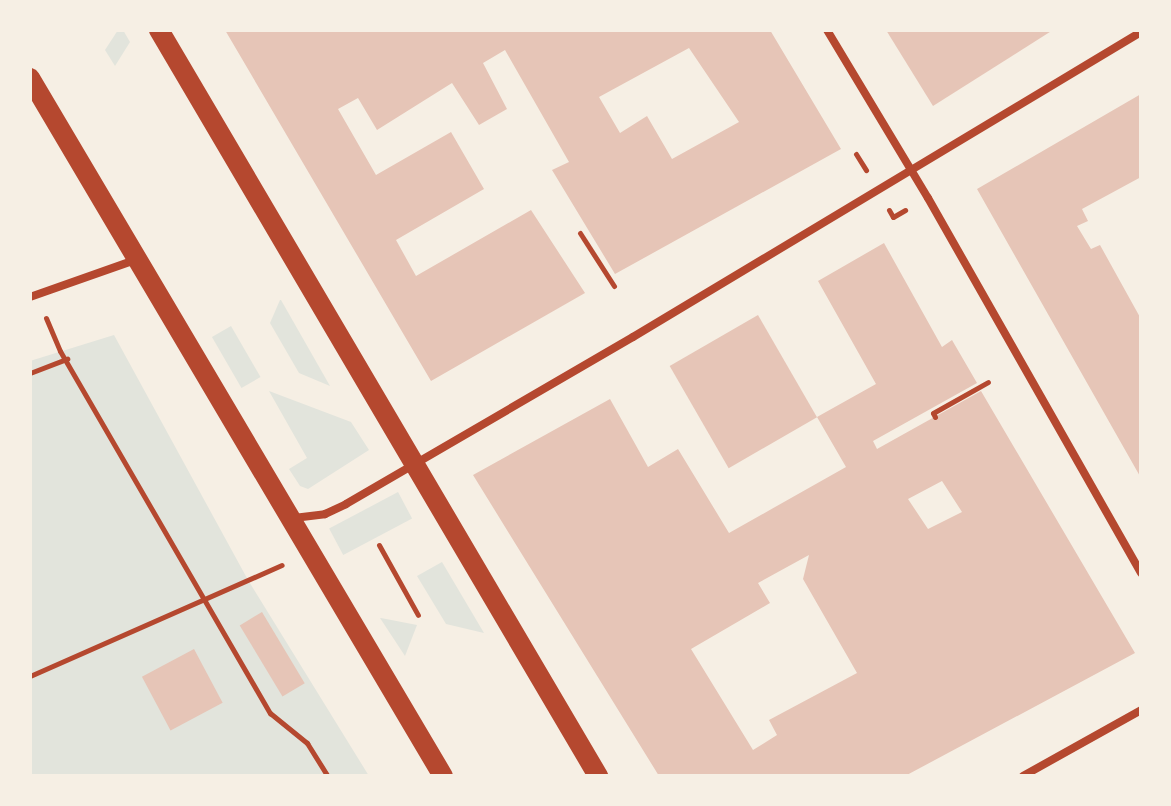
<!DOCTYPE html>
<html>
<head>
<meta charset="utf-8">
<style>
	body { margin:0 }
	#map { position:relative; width:1171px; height:806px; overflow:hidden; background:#f6efe4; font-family:"PT Sans",sans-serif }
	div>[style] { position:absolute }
	.green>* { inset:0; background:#e2e4dc; transform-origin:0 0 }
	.building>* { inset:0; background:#e6c5b7; transform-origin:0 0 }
	.path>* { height:5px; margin:-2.5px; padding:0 2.5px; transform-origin:2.5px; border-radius:2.5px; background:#b5482f }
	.minor>* { height:8px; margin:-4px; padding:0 4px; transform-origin:4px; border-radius:4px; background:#b5482f }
	.primary>* { height:20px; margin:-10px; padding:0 10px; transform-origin:10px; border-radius:10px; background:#b5482f }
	span { translate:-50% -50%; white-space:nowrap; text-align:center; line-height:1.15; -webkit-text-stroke:7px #f6efe4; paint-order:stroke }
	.frame { position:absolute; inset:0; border:32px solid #f6efe4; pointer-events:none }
</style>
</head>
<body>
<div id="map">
	<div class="green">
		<div style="clip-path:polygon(118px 30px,123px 30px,130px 42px,115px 66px,105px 50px)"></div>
		<div style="clip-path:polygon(280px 300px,281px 300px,330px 386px,299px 373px,270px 323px)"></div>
		<div style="left:231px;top:326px;width:59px;height:22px;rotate:60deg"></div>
		<div style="clip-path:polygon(114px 335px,248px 580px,369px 776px,30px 776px,30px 361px)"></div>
		<div style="clip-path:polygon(269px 391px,351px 422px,369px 450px,308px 489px,300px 486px,289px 469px,307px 458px)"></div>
		<div style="left:398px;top:492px;width:30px;height:78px;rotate:62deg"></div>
		<div style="clip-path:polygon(442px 562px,484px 633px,446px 624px,417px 576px)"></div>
		<div style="clip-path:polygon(381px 618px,417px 625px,405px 656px,380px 618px)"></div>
	</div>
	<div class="building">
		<div style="clip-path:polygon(evenodd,225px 30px,770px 30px,841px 149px,615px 274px,552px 170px,569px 162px,505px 50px,483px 63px,507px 109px,479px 125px,452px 83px,377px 130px,358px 98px,338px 109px,376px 175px,451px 132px,484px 189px,396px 240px,416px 276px,531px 210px,585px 293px,431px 381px,225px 30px,689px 48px,739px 122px,672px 159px,647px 116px,620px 133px,599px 97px,689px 48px)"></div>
		<div style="clip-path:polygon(886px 30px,1053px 30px,933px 106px)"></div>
		<div style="clip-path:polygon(1141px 94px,1141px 177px,1082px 209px,1088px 221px,1077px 226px,1091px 249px,1100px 245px,1141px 319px,1141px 478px,977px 189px)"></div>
		<div style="clip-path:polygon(evenodd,884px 243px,942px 347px,952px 340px,977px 383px,873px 441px,877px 449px,981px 391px,1135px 653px,905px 776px,659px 776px,473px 475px,610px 399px,648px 467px,678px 449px,729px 533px,846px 467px,817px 417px,876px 384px,818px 281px,884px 243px,942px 481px,962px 512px,928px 529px,908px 499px,942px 481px,884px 243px,809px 555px,803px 579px,857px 673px,769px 720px,777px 735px,753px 750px,691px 649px,770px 603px,758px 583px,809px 555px)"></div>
		<div style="left:758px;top:315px;width:118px;height:102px;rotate:60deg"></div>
		<div style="left:262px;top:612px;width:83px;height:26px;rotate:59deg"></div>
		<div style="left:194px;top:649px;width:61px;height:59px;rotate:62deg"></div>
	</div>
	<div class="path">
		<div style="left:856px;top:154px;width:19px;rotate:58deg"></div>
		<div style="left:889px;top:210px;width:8px;rotate:60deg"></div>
		<div style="left:893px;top:217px;width:14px;rotate:-30deg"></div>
		<div style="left:580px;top:233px;width:63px;rotate:57.3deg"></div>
		<div style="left:46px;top:318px;width:36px;rotate:67deg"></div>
		<div style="left:60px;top:351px;width:419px;rotate:59.9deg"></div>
		<div style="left:270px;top:713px;width:48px;rotate:39deg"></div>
		<div style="left:307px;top:743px;width:39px;rotate:58deg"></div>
		<div style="left:30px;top:373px;width:40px;rotate:-21deg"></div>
		<div style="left:935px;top:417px;width:4px;rotate:-117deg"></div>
		<div style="left:933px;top:413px;width:63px;rotate:-29.4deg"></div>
		<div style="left:379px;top:545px;width:80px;rotate:60.9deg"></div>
		<div style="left:30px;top:676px;width:275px;rotate:-23.8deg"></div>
	</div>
	<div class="minor">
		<div style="left:827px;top:30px;width:196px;rotate:59deg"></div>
		<div style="left:928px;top:198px;width:431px;rotate:60.4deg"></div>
		<div style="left:30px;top:297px;width:111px;rotate:-19.4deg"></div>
		<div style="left:294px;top:518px;width:31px;rotate:-7deg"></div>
		<div style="left:325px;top:514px;width:23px;rotate:-25deg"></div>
		<div style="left:346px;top:504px;width:332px;rotate:-30.2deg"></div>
		<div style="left:633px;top:337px;width:593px;rotate:-30.98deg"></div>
		<div style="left:1023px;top:776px;width:135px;rotate:-29.2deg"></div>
	</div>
	<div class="primary">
		<div style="left:159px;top:30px;width:866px;rotate:59.52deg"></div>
		<div style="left:30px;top:78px;width:811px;rotate:59.39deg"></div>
	</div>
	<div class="frame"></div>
</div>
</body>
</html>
